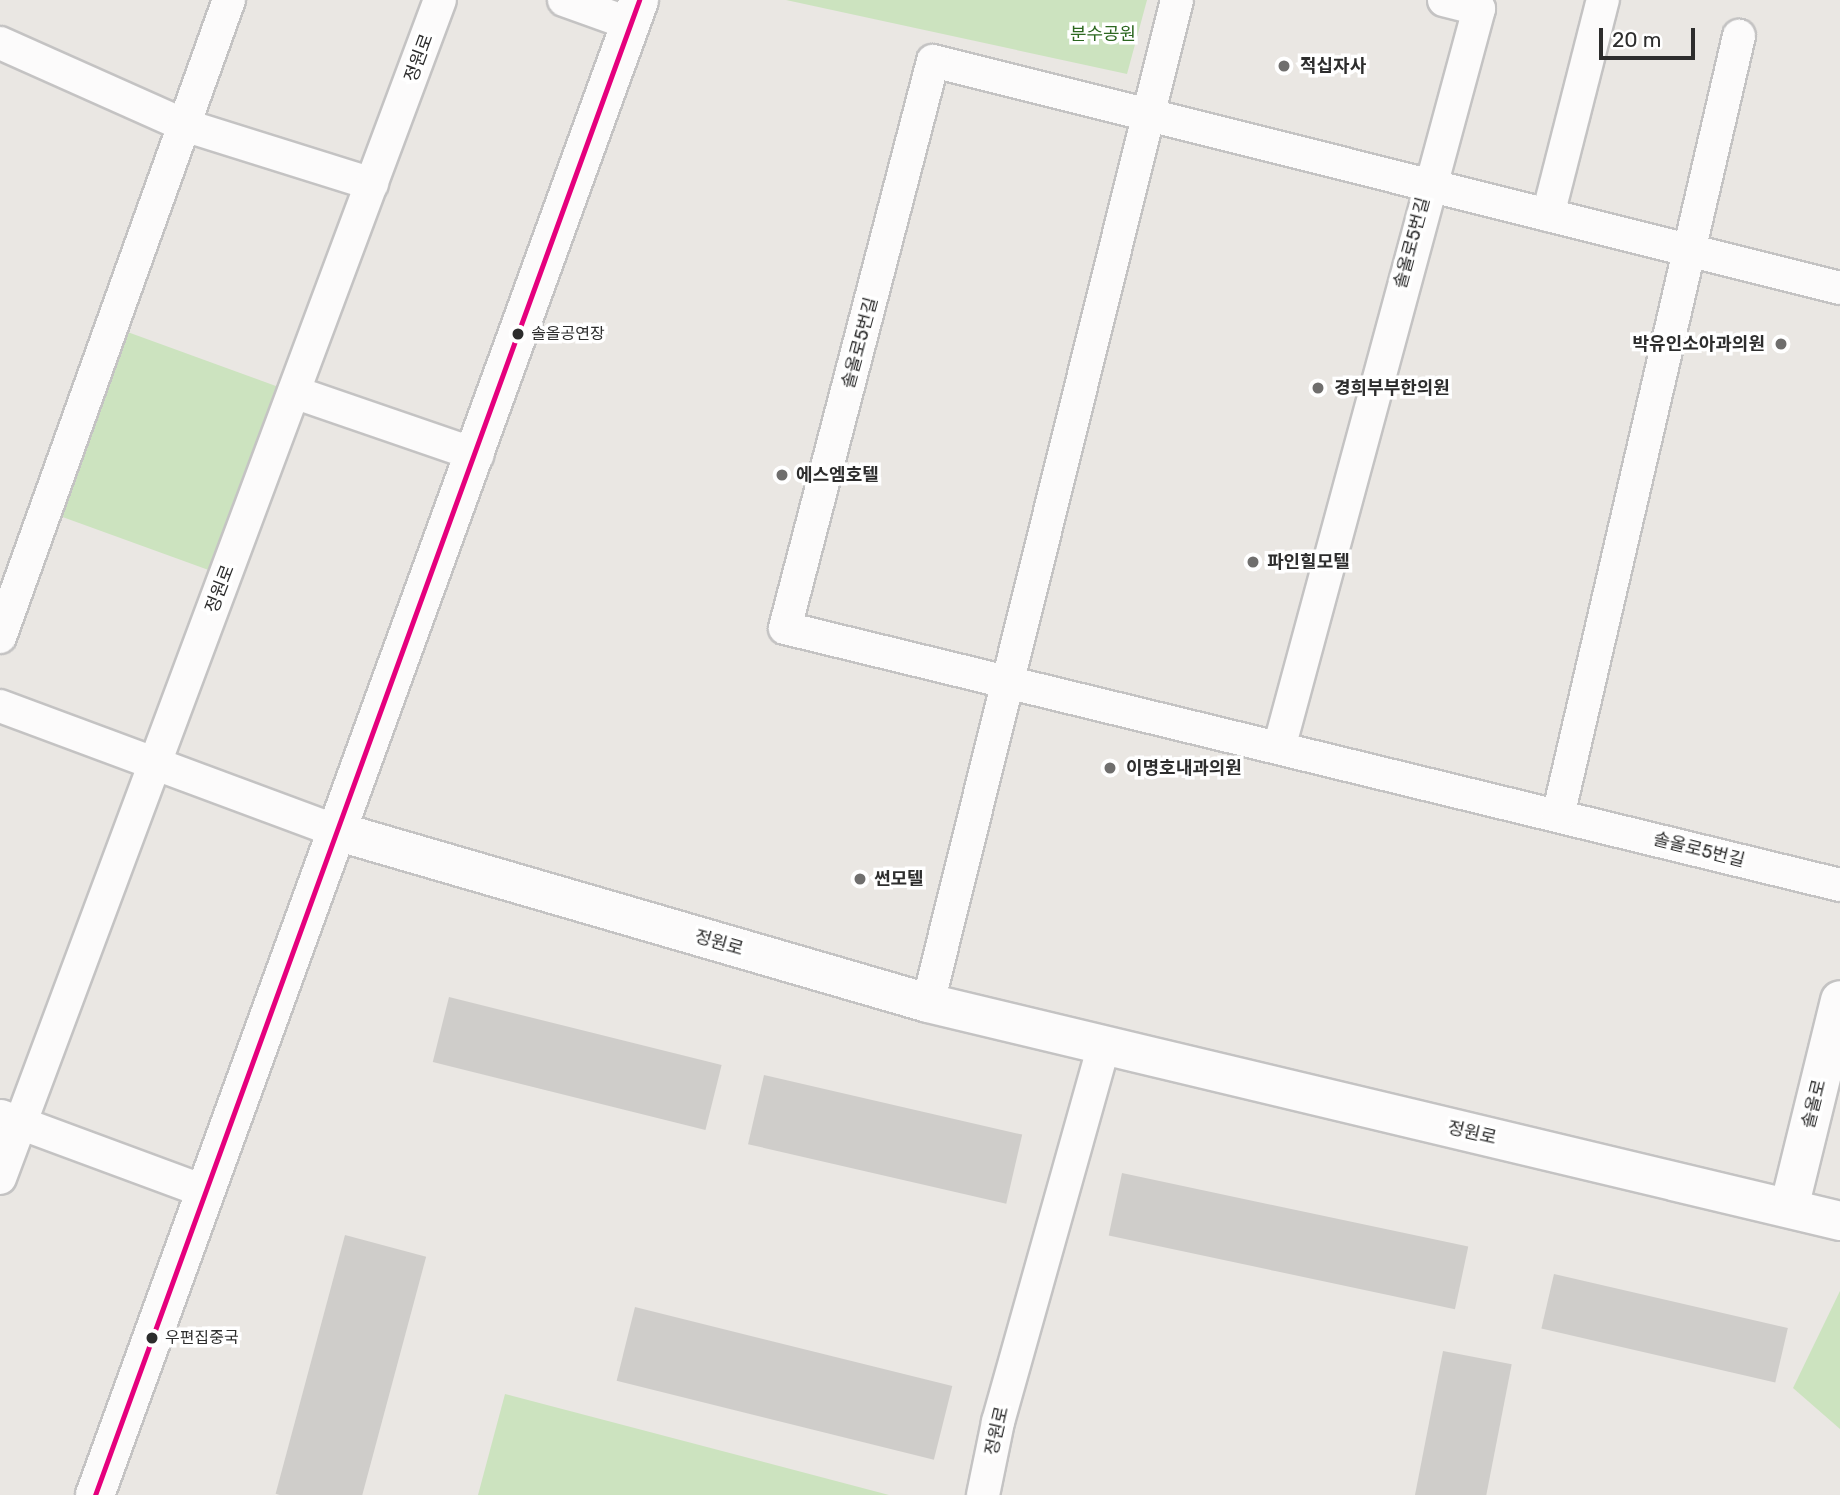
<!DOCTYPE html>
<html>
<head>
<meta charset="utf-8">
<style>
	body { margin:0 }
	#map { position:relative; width:1840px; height:1495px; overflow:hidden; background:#eae7e3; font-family:Rubik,"Noto Sans KR",sans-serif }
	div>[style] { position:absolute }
	.green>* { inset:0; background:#cce3bf; transform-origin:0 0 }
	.building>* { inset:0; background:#cfcdca; transform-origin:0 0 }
	.roads { filter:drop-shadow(2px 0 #c4c3c3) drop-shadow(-2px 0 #c4c3c3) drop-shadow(0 2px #c4c3c3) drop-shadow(0 -2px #c4c3c3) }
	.street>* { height:32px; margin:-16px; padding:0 16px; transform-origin:16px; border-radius:16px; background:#fcfbfb }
	.secondary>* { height:38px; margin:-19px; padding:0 19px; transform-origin:19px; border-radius:19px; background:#fcfbfb }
	.bus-1>* { height:5px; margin:-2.5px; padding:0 2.5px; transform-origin:2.5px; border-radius:2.5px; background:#e5007d }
	.dots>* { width:19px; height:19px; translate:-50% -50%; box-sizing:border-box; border:4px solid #fff; border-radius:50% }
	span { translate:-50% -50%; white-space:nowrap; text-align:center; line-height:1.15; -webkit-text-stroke:7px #fff; paint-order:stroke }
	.bus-label { font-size:16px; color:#2d2d2d }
	.left { translate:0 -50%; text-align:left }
	.park-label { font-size:18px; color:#2c6720 }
	.street-label { font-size:18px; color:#2d2d2d }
	.poi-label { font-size:18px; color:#2d2d2d; font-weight:700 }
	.right { translate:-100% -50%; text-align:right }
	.scale { position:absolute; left:1599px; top:28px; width:96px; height:32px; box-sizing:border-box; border:4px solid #2d2d2d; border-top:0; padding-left:9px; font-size:21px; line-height:24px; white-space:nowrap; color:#2d2d2d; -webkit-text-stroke:5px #fff; paint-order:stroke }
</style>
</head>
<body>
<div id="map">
	<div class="green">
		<div style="clip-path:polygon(786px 0,1147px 0,1127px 74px)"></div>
		<div style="left:111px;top:326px;width:195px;height:196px;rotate:20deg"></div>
		<div style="clip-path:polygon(1840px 1291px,1840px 1429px,1793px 1388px)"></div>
		<div style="clip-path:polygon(505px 1394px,889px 1495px,478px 1495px)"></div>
	</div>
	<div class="building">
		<div style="left:449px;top:997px;width:281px;height:67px;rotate:14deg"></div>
		<div style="left:764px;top:1075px;width:265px;height:71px;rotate:13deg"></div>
		<div style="left:1122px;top:1173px;width:354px;height:64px;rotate:12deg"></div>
		<div style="left:345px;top:1235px;width:84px;height:268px;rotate:15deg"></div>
		<div style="left:1554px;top:1274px;width:240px;height:56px;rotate:13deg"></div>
		<div style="left:635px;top:1307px;width:327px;height:76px;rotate:14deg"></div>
		<div style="left:1443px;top:1351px;width:70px;height:147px;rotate:11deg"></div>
	</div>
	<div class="roads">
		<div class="street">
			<div style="left:564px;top:0;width:71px;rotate:19.7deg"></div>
			<div style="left:0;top:43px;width:201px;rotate:24deg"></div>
			<div style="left:184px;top:125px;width:197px;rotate:17.4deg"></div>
			<div style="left:1548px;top:215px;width:222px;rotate:-75.7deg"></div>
			<div style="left:1840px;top:288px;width:935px;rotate:-165.95deg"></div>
			<div style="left:933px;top:61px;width:586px;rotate:104.63deg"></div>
			<div style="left:785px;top:628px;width:1086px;rotate:13.69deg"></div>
			<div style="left:294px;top:392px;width:194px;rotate:19deg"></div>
			<div style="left:0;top:637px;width:677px;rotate:-70.23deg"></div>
			<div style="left:0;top:706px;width:358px;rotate:20.4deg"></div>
			<div style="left:1279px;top:748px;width:766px;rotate:-74.86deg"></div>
			<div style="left:1479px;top:9px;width:36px;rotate:-166deg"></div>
			<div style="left:1558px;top:816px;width:801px;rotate:-76.94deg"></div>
			<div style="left:928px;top:1003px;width:1033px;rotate:-76.06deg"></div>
			<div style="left:1px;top:1116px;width:216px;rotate:20.3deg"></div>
			<div style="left:0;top:1178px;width:1257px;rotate:-69.52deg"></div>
			<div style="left:983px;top:1495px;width:75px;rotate:-78.4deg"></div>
			<div style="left:998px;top:1422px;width:392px;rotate:-74.3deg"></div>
		</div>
		<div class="secondary">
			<div style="left:336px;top:831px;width:616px;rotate:16.2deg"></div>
			<div style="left:928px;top:1003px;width:938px;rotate:13.44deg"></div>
			<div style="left:1789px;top:1208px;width:214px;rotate:-76.2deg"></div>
			<div style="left:95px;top:1495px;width:1591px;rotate:-70deg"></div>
		</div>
	</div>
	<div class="bus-1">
		<div style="left:95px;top:1495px;width:1591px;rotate:-70deg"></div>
	</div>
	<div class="dots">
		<div style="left:1284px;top:66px;background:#6f6e6d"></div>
		<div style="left:518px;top:334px;background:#2d2d2d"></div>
		<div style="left:1781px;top:344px;background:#6f6e6d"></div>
		<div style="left:1318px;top:388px;background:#6f6e6d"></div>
		<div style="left:782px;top:475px;background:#6f6e6d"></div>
		<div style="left:1253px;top:562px;background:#6f6e6d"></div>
		<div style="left:1110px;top:768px;background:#6f6e6d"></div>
		<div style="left:860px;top:879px;background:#6f6e6d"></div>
		<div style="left:152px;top:1338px;background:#2d2d2d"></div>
	</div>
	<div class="bus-label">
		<span class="left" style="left:531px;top:334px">솔올공연장</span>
		<span class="left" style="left:165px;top:1338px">우편집중국</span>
	</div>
	<div class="park-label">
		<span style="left:1103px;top:34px">분수공원</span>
	</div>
	<div class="street-label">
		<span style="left:419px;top:58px;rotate:-70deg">정원로</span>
		<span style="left:1412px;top:243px;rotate:-75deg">솔올로5번길</span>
		<span style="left:860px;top:343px;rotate:-75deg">솔올로5번길</span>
		<span style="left:220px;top:589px;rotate:-69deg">정원로</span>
		<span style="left:1699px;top:850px;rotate:14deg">솔올로5번길</span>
		<span style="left:719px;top:943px;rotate:16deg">정원로</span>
		<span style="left:1814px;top:1104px;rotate:-76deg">솔올로</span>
		<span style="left:1472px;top:1133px;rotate:13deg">정원로</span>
		<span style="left:997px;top:1431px;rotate:-77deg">정원로</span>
	</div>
	<div class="poi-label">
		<span class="left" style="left:1300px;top:66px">적십자사</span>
		<span class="right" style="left:1765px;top:344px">박유인소아과의원</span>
		<span class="left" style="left:1334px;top:388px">경희부부한의원</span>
		<span class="left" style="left:796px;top:475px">에스엠호텔</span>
		<span class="left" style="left:1267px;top:562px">파인힐모텔</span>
		<span class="left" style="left:1126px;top:768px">이명호내과의원</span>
		<span class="left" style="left:874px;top:879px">썬모텔</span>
	</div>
	<div class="scale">20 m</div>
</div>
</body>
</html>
